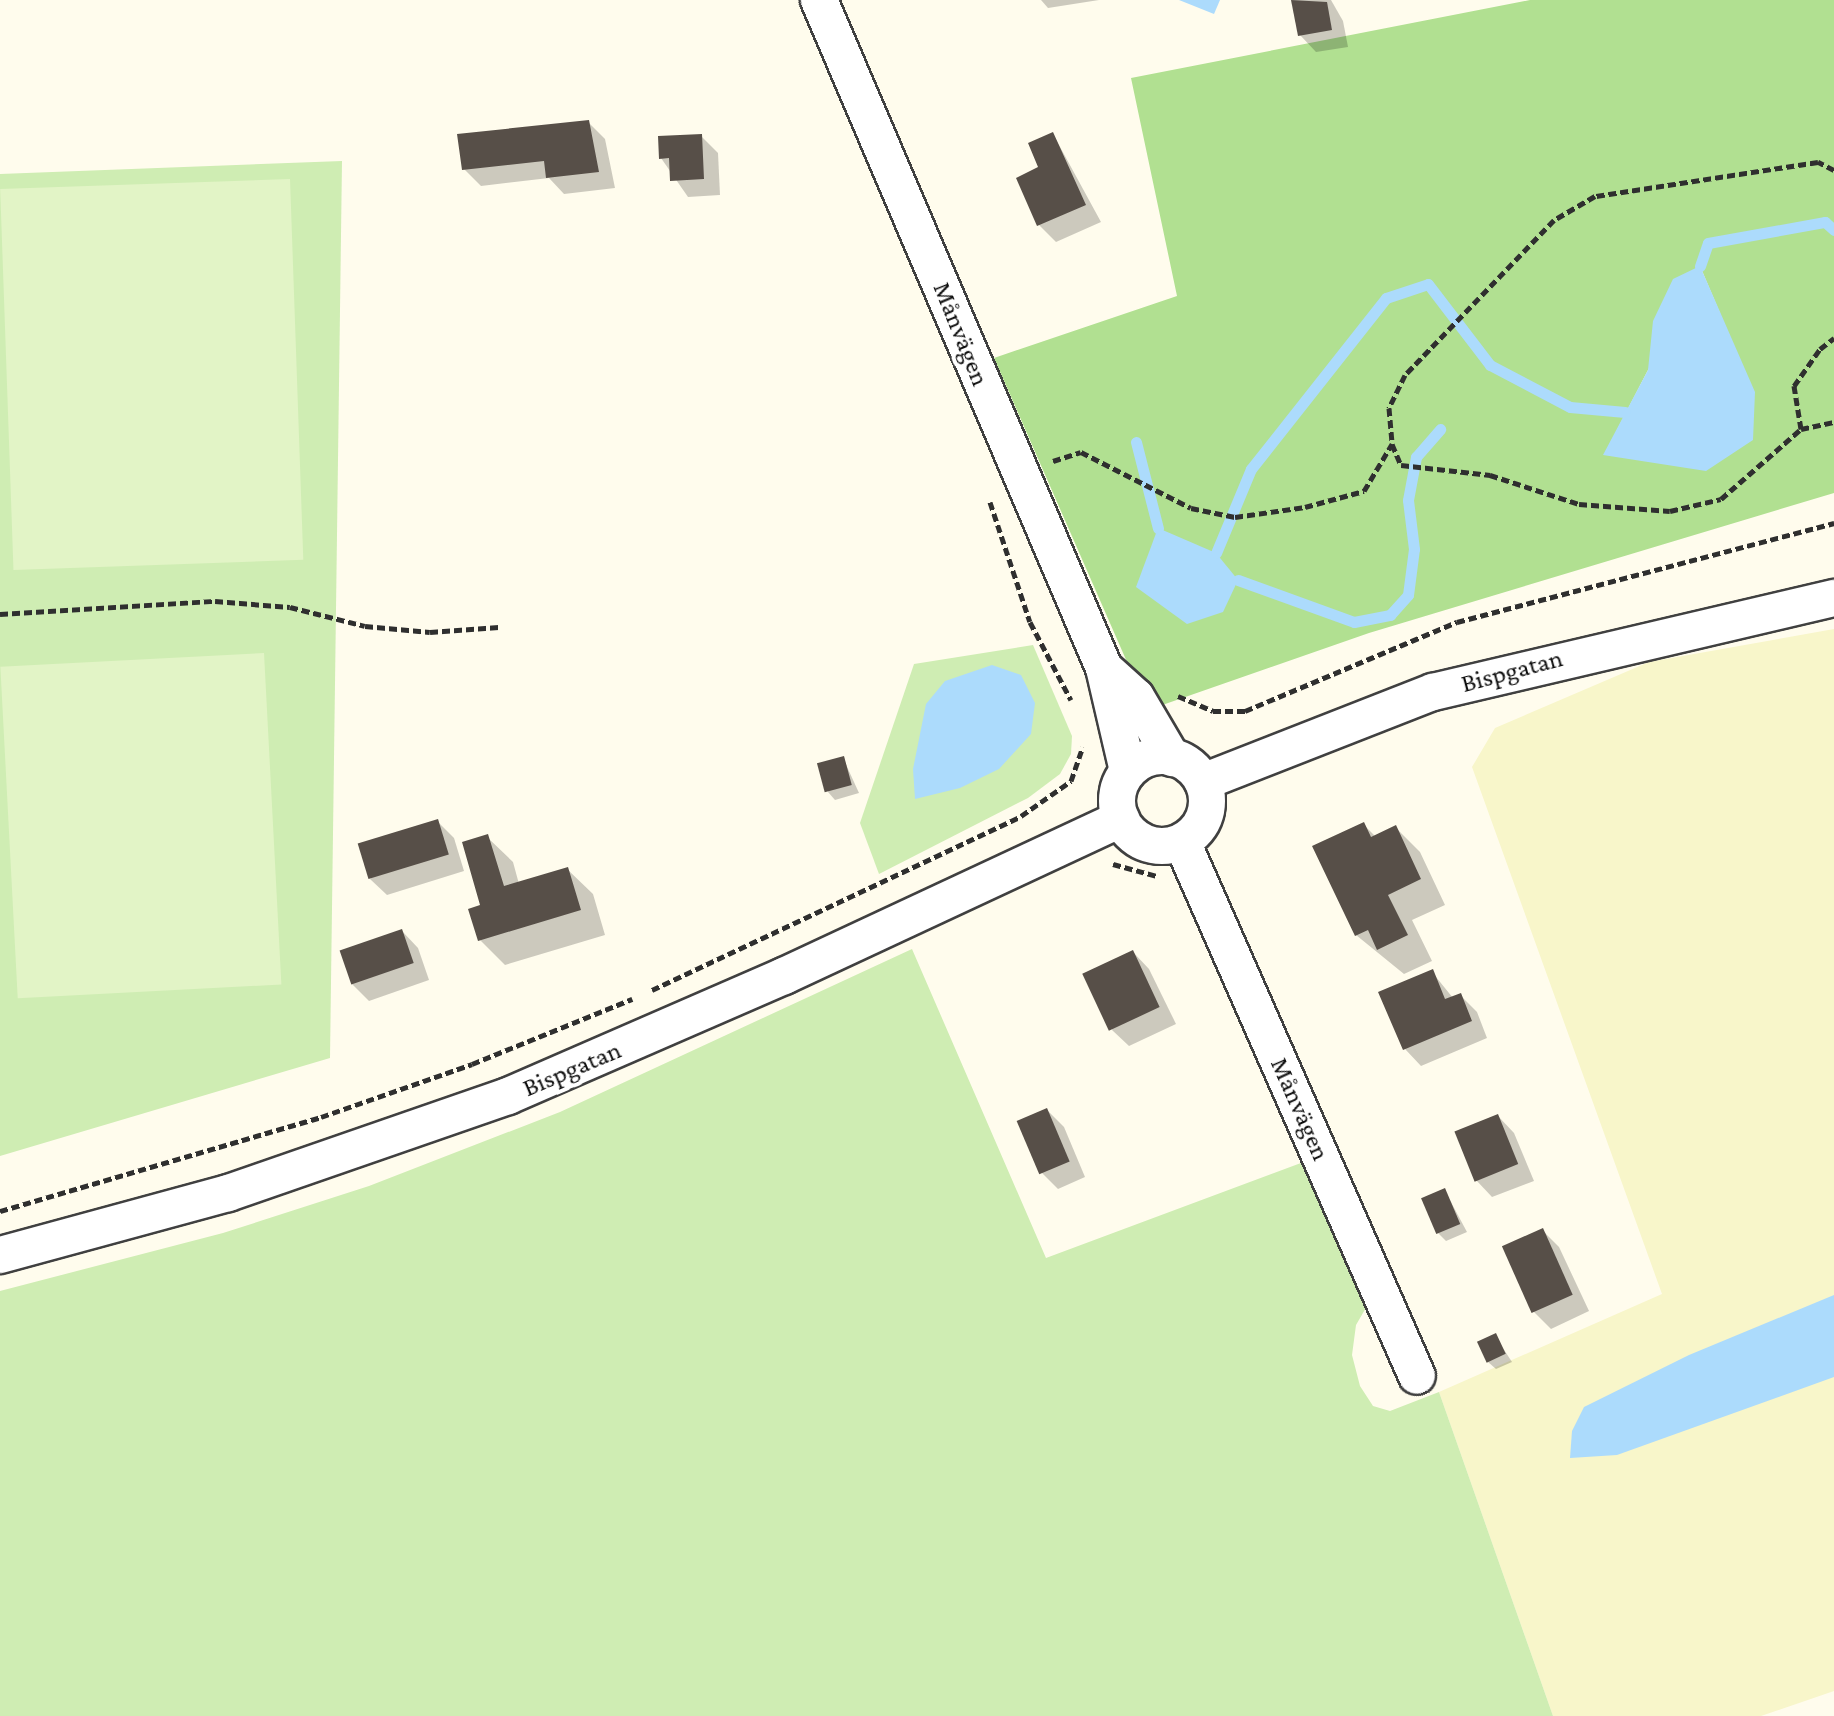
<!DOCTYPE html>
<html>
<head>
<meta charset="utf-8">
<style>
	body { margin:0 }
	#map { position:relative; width:1834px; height:1716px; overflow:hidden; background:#fffced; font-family:"Crimson Pro",serif }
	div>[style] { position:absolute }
	.farmland>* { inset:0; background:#f8f6ca }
	.green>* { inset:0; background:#cfedb3 }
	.forest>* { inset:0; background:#b1e091 }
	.pitch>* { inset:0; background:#e2f4c6; transform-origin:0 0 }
	.water>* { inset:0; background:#acdbfc }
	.shadow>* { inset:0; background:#0003 }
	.stream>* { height:11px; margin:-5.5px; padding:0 5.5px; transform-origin:5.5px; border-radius:5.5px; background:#acdbfc }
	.building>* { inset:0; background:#574f48; transform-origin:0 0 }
	.path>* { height:5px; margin-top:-2.5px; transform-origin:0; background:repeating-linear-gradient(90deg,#2f2f2f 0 8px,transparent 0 12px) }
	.roads { filter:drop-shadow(2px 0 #404040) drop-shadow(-2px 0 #404040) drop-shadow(0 2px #404040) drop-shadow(0 -2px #404040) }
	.minor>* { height:36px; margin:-18px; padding:0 18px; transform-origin:18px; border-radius:18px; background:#fff }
	.minor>.ring { margin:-18px; padding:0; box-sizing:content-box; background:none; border:36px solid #fff; border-radius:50% }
	span { translate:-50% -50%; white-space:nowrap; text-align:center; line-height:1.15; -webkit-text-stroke:8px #fff; paint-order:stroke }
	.street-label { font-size:26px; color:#0d0d0d }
</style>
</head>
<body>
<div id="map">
	<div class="farmland">
		<div style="clip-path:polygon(1834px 629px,1834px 1691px,1761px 1716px,1553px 1716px,1439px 1392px,1662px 1294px,1472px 767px,1495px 728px,1649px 662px)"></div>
	</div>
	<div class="green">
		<div style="clip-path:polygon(342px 161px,330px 1058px,0 1156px,0 174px)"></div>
		<div style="clip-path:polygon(1033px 645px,1072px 736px,1071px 754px,1060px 774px,1028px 798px,879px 874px,860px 823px,914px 664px)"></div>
		<div style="clip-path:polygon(912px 949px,1046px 1258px,1309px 1160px,1367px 1306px,1356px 1325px,1352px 1355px,1360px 1386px,1373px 1406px,1390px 1411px,1439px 1392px,1553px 1716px,0 1716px,0 1291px,223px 1233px,369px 1186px,560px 1112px)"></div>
	</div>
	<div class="forest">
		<div style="clip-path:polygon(evenodd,1530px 0,1834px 0,1834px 493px,1369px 633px,1148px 710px,994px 358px,1177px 296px,1131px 78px,1530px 0,1700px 266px,1722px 318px,1604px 455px,1648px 370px,1700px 266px)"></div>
	</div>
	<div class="pitch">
		<div style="left:290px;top:179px;width:381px;height:290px;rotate:88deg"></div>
		<div style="left:264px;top:653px;width:332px;height:264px;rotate:87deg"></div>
	</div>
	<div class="water">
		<div style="clip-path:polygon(1179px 0,1220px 0,1214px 14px)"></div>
		<div style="clip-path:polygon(1700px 266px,1755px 392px,1753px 440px,1706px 471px,1603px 455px,1648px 370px,1653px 321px,1673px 279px)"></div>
		<div style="clip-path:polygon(1158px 528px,1216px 553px,1238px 580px,1223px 612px,1187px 624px,1136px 587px)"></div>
		<div style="clip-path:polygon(992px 665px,1021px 675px,1035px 703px,1031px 734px,999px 769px,960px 788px,915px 799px,913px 769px,926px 704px,945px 681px)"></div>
		<div style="clip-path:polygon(1834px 1295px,1834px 1377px,1617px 1455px,1570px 1458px,1572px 1431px,1584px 1407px,1689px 1355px)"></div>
	</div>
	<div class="shadow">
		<div style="clip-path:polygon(1041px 0,1099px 0,1048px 8px)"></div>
		<div style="clip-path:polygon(1293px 0,1331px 0,1343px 21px,1348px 47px,1316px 52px,1300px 35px)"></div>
		<div style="clip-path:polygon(588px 122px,605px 139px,615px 188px,564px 194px,549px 178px,481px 186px,464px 169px)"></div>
		<div style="clip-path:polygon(1053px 134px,1101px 222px,1056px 242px,1039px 225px,1019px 179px,1042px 168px)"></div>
		<div style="clip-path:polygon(701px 136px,718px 153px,720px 195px,688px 197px,661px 158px)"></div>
		<div style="clip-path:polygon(843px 758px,859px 793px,835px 800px,828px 792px)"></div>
		<div style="clip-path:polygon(437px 821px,454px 838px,464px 871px,387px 895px,370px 879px)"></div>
		<div style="clip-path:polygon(1363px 824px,1376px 837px,1395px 827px,1420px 852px,1445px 905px,1412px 920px,1432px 961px,1404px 974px,1356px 935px)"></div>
		<div style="clip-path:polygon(487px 837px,513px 862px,519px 884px,567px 869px,593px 894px,605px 935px,505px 965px,480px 940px)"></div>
		<div style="clip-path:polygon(402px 931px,418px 948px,429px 980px,369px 1001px,352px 984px)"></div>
		<div style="clip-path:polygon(1133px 952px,1149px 969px,1176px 1024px,1129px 1046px,1112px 1030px)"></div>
		<div style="clip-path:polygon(1432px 972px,1453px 998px,1460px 995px,1477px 1012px,1487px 1038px,1421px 1066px,1405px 1049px)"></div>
		<div style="clip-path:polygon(1047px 1110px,1064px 1127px,1085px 1177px,1058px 1189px,1041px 1172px,1020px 1122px)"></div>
		<div style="clip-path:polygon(1498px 1116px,1514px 1133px,1534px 1181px,1492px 1197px,1476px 1180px)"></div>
		<div style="clip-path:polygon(1445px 1191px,1467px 1232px,1446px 1241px,1438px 1233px)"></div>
		<div style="clip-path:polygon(1542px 1230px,1559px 1247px,1589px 1311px,1551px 1329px,1534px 1312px)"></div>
		<div style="clip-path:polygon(1495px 1336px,1512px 1362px,1496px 1369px,1488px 1362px)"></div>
	</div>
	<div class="stream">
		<div style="left:1700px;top:266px;width:24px;rotate:-71deg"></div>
		<div style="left:1708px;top:243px;width:119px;rotate:-10.2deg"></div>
		<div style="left:1825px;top:222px;width:12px;rotate:42deg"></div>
		<div style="left:1136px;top:442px;width:89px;rotate:75.7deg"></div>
		<div style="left:1216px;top:553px;width:91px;rotate:-67.4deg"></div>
		<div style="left:1251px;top:469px;width:218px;rotate:-51.7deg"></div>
		<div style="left:1386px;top:298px;width:44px;rotate:-18.4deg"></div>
		<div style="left:1428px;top:284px;width:102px;rotate:52.6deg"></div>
		<div style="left:1490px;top:365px;width:90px;rotate:27.7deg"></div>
		<div style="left:1570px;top:407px;width:55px;rotate:5.2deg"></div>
		<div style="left:1238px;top:580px;width:123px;rotate:19.9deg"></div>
		<div style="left:1354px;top:622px;width:37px;rotate:-11deg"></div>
		<div style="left:1390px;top:615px;width:27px;rotate:-48deg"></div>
		<div style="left:1408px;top:595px;width:46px;rotate:-82.6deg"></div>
		<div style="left:1414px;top:549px;width:49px;rotate:-97deg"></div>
		<div style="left:1408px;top:500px;width:44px;rotate:-79.5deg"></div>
		<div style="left:1416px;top:457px;width:37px;rotate:-49deg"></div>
	</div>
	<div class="building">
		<div style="clip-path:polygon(1291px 0,1327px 2px,1332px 30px,1298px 36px)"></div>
		<div style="clip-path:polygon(589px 120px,599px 172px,546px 178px,544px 161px,462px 170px,457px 134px)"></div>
		<div style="clip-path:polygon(1053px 132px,1086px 205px,1037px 226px,1016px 178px,1038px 167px,1028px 143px)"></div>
		<div style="clip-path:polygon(702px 134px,704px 179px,670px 181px,669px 158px,659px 159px,658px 136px)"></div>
		<div style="left:844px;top:756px;width:30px;height:28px;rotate:75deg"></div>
		<div style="left:438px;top:819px;width:37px;height:84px;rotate:73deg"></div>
		<div style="clip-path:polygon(1364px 822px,1371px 837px,1396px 825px,1421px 879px,1388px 895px,1408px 935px,1377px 950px,1368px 930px,1355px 936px,1312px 846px)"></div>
		<div style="clip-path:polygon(488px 834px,504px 886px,568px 867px,581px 910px,478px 941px,468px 909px,480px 905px,462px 842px)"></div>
		<div style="left:402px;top:929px;width:36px;height:66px;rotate:71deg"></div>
		<div style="left:1133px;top:950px;width:63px;height:56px;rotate:65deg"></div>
		<div style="clip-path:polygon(1433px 969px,1445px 999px,1461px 993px,1472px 1021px,1403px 1050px,1378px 992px)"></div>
		<div style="left:1047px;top:1108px;width:58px;height:33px;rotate:67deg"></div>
		<div style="left:1498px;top:1114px;width:54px;height:47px;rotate:68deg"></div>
		<div style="left:1445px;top:1188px;width:39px;height:26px;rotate:67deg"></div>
		<div style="left:1543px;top:1228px;width:73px;height:45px;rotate:66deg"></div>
		<div style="left:1496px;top:1333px;width:23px;height:21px;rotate:65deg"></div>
	</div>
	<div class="path">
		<div style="left:1834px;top:170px;width:18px;rotate:-153deg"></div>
		<div style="left:1818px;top:162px;width:226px;rotate:171.3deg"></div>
		<div style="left:1595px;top:196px;width:48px;rotate:149.7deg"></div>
		<div style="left:1554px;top:220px;width:215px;rotate:133.9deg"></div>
		<div style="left:1405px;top:375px;width:37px;rotate:116deg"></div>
		<div style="left:1389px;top:408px;width:36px;rotate:85deg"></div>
		<div style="left:1392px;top:444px;width:23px;rotate:67deg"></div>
		<div style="left:1401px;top:465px;width:90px;rotate:6.4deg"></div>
		<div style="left:1490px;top:475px;width:94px;rotate:18deg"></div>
		<div style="left:1579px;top:504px;width:91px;rotate:4.4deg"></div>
		<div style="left:1670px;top:511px;width:52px;rotate:-13.2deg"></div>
		<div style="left:1721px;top:499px;width:106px;rotate:-41.2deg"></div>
		<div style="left:1801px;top:429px;width:34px;rotate:-12deg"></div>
		<div style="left:1801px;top:429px;width:44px;rotate:-99.2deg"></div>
		<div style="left:1794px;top:386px;width:45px;rotate:-54.9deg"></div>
		<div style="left:1820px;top:349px;width:18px;rotate:-38deg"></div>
		<div style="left:1053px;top:461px;width:29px;rotate:-18deg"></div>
		<div style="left:1081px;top:452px;width:123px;rotate:27deg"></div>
		<div style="left:1191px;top:508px;width:45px;rotate:11.6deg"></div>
		<div style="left:1235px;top:517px;width:71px;rotate:-8.1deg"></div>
		<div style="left:1305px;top:507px;width:61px;rotate:-15.2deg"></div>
		<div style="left:1364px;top:491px;width:55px;rotate:-59.2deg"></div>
		<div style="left:990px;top:502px;width:126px;rotate:71.6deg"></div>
		<div style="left:1030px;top:622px;width:88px;rotate:62.3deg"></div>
		<div style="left:0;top:614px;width:215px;rotate:-3.5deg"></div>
		<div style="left:215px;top:601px;width:75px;rotate:4.6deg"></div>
		<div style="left:290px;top:607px;width:77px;rotate:14.2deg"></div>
		<div style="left:365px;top:626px;width:65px;rotate:5.3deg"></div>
		<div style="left:430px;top:632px;width:69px;rotate:-4.1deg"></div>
		<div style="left:1178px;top:696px;width:38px;rotate:23deg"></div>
		<div style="left:1213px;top:711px;width:32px"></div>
		<div style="left:1245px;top:711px;width:230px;rotate:-22.8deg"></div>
		<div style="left:1457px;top:622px;width:390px;rotate:-14.7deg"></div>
		<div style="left:1113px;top:864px;width:46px;rotate:15.3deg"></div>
		<div style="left:652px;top:990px;width:408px;rotate:-25.2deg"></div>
		<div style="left:1021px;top:816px;width:61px;rotate:-35deg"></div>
		<div style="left:1071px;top:781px;width:36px;rotate:-71deg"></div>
		<div style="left:0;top:1211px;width:334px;rotate:-16.3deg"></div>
		<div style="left:321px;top:1117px;width:160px;rotate:-19.3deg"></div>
		<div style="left:472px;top:1064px;width:173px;rotate:-22.1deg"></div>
	</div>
	<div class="roads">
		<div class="minor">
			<div style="left:819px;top:0;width:726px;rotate:66.89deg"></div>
			<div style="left:1104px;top:668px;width:106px;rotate:76.9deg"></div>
			<div style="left:1104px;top:668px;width:43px;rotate:42.2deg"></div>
			<div style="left:1136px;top:697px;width:71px;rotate:59.5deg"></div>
			<div class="ring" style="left:1117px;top:756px;width:54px;height:54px"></div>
			<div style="left:1203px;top:782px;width:247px;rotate:-21.4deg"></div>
			<div style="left:1433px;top:692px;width:412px;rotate:-13.2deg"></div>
			<div style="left:1182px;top:842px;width:583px;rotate:66.25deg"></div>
			<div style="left:0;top:1255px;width:236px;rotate:-15.2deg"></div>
			<div style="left:228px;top:1193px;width:296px;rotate:-19.1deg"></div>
			<div style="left:508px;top:1096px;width:301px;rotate:-23.5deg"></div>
			<div style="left:784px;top:976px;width:372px;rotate:-25deg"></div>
		</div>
	</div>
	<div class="street-label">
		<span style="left:961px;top:334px;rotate:68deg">Månvägen</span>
		<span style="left:1512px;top:671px;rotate:-15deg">Bispgatan</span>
		<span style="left:572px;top:1069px;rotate:-23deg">Bispgatan</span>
		<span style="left:1300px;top:1109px;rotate:66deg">Månvägen</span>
	</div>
</div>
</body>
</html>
